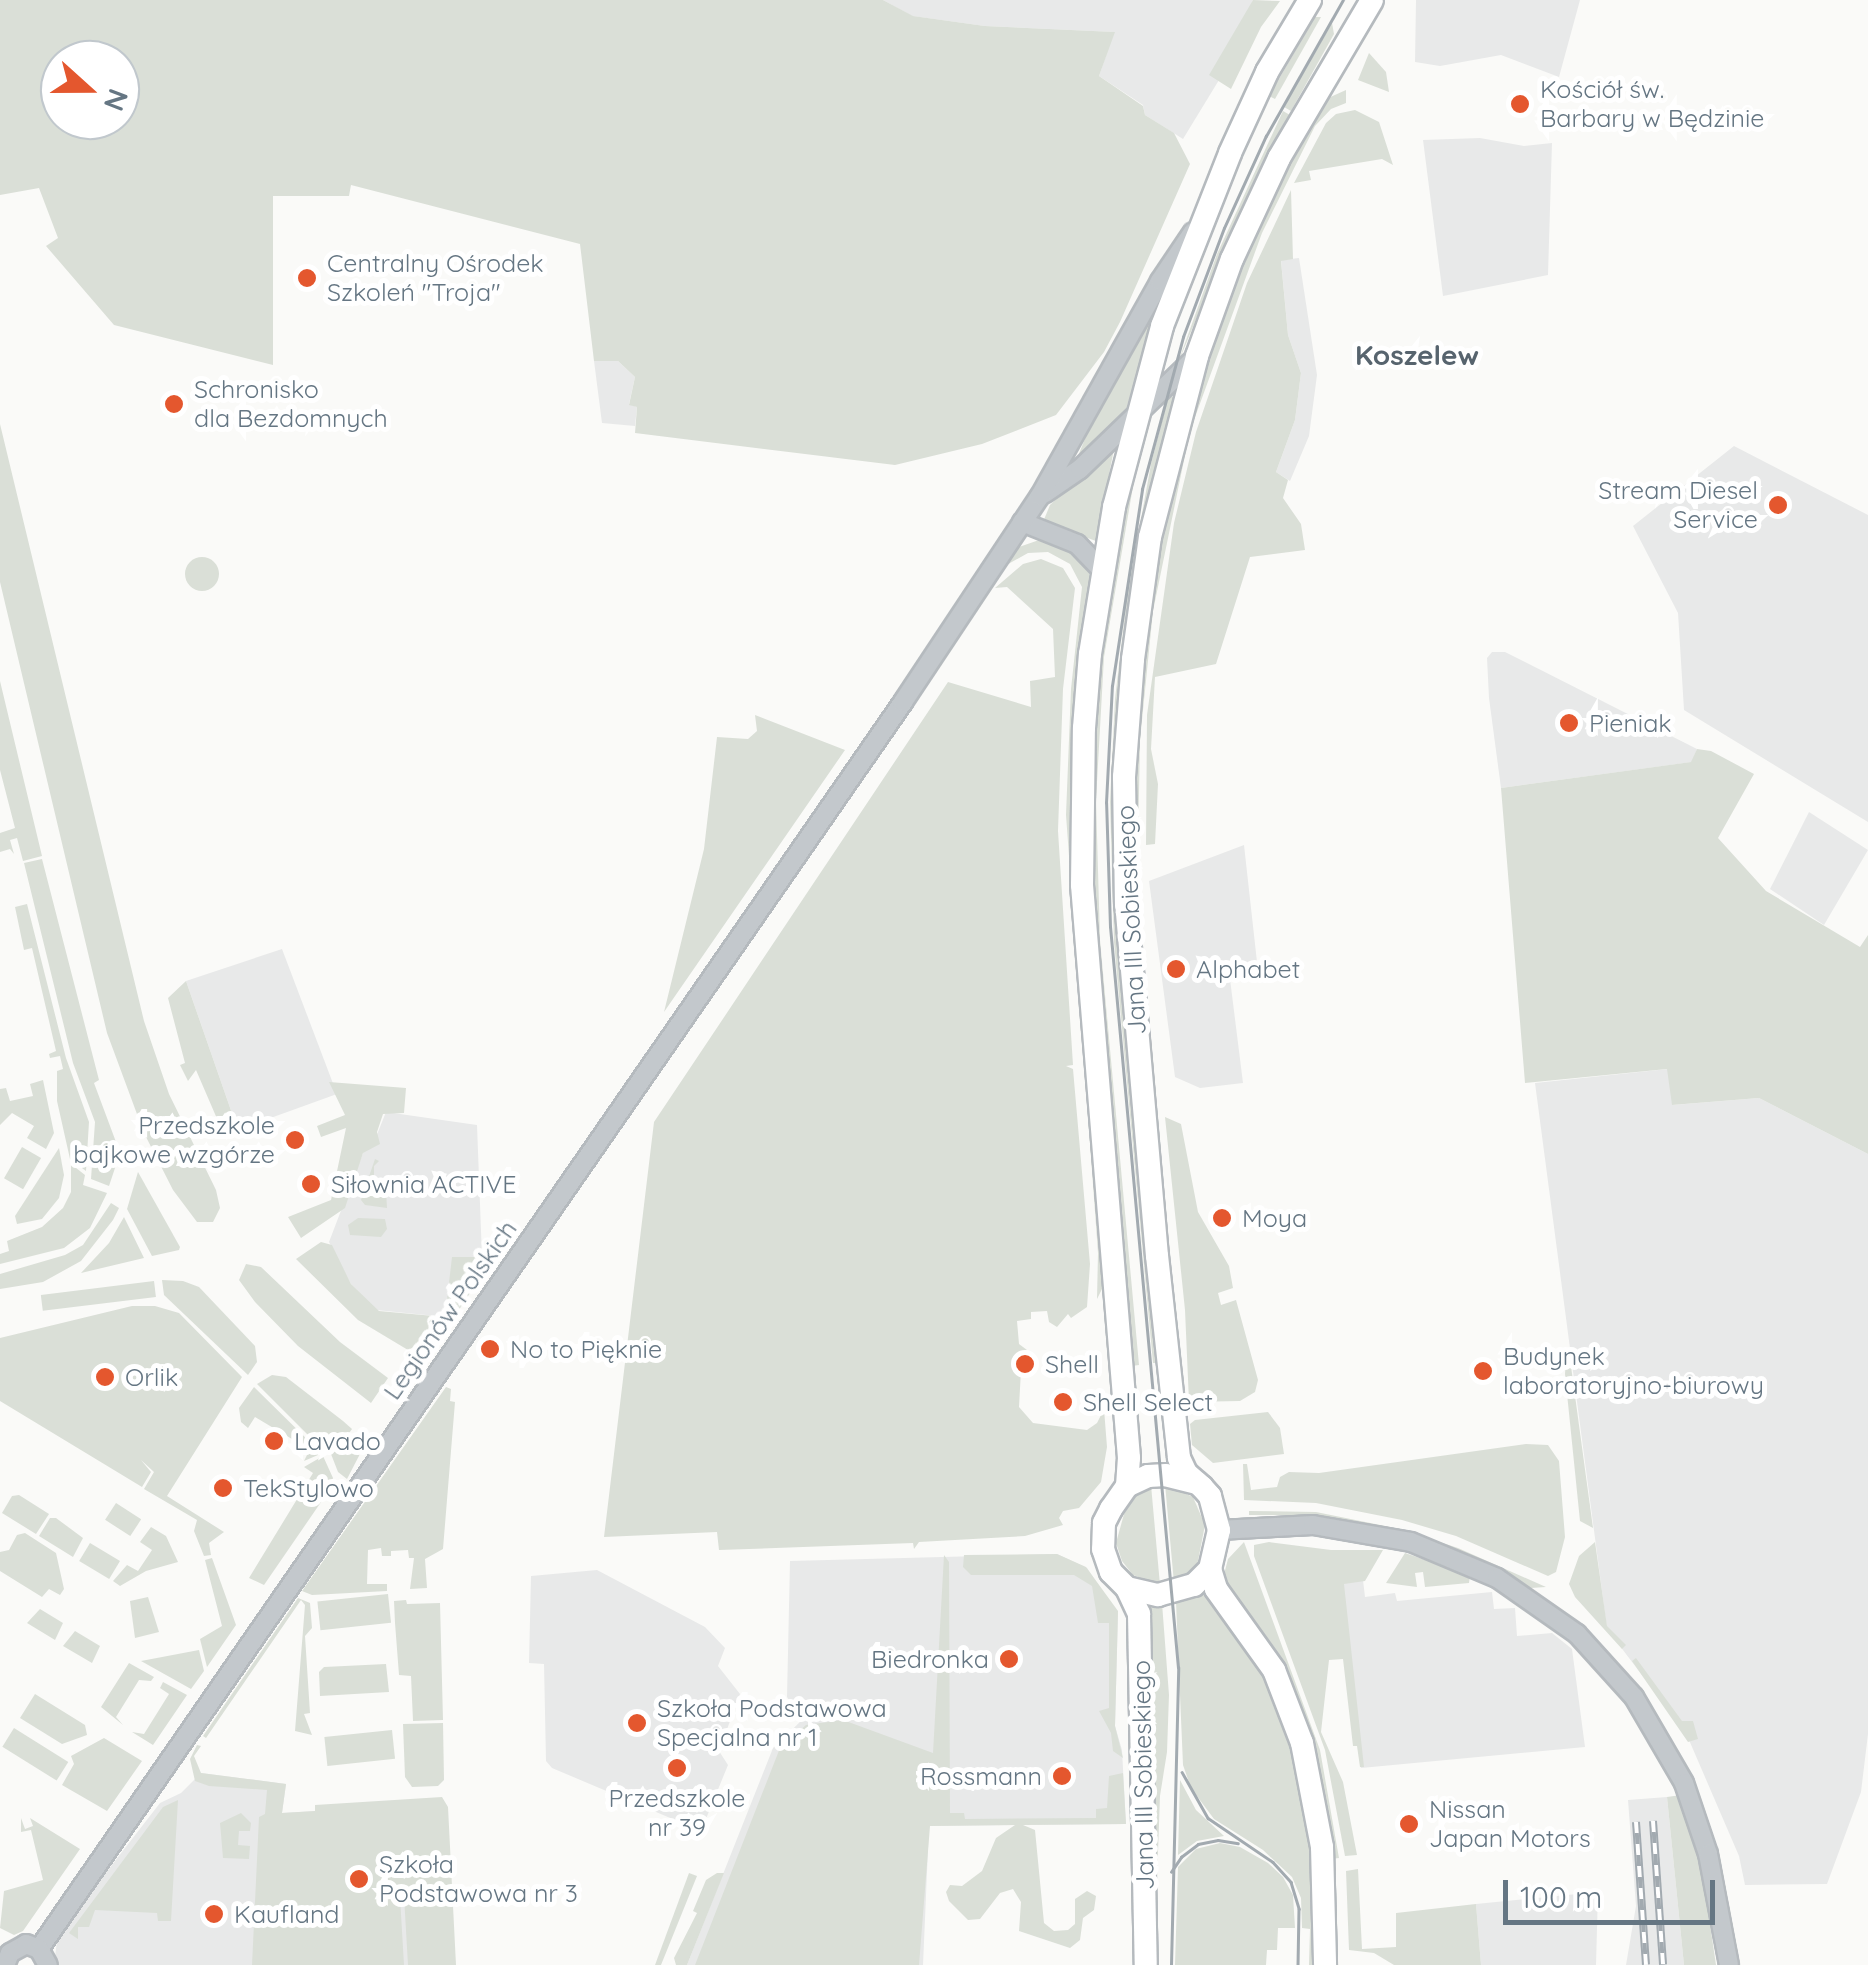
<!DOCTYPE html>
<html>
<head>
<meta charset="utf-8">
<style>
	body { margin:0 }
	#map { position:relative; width:1868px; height:1965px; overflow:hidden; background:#fafaf8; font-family:Quicksand,sans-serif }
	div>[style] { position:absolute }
	.built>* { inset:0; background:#e8e9e9 }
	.green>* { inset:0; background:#dadfd7; transform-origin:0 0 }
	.round { border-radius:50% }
	.roads { filter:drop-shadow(2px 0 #b5babe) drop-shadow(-2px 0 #b5babe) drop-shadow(0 2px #b5babe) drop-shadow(0 -2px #b5babe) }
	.minor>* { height:18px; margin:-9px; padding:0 9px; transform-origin:9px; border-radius:9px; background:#c3c8cc }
	.major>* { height:22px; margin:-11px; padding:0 11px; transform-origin:11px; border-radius:11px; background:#fff }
	.tram>* { height:2.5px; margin:-1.25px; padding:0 1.25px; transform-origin:1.25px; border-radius:1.25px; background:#a2aab0 }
	.rail>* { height:8px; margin-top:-4px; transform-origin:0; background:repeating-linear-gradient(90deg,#fff 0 11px,#a2aab0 0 22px); box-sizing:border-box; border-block:2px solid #a2aab0 }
	.dots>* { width:28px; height:28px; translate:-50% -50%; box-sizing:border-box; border:5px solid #fff; border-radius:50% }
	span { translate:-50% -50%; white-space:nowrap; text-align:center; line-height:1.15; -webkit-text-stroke:10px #fff; paint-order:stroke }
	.poi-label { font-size:25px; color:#657683 }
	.left { translate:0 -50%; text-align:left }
	.right { translate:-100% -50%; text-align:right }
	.street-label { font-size:25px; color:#657683 }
	.neighbourhood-label { font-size:28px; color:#57646e; font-weight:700 }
	.north { position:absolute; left:40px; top:40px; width:100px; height:100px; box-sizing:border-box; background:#fff; border:2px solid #c1c8cd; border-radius:50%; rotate:111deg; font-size:28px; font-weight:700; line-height:40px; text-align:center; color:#657683 }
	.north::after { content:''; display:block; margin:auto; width:35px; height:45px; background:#e4572e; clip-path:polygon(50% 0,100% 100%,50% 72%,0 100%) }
	.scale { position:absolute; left:1503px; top:1880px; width:212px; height:45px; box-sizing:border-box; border:5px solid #657683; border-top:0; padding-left:12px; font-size:30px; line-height:35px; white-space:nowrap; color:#657683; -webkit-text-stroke:8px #fff; paint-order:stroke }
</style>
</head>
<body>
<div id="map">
	<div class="built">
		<div style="clip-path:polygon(883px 0,1253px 0,1219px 80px,1183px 139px,1145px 115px,1143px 105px,1099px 76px,1114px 32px,985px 26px,912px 16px)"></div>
		<div style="clip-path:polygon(1416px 0,1580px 0,1559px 77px,1501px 55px,1440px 66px,1415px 62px)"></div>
		<div style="clip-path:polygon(1480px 138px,1524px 146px,1552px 143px,1548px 275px,1443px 296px,1423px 140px)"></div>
		<div style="clip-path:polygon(1299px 258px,1317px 375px,1309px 436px,1290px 481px,1276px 472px,1295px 420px,1301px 373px,1288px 335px,1281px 260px)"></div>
		<div style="clip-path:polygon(594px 361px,618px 361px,635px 377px,629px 404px,637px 407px,635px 426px,602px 423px)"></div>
		<div style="clip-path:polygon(1734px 446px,1868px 515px,1868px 822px,1684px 710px,1678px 613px,1633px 526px)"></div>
		<div style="clip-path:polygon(1492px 652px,1505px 652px,1697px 749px,1692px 762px,1501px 788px,1489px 698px,1487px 658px)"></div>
		<div style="clip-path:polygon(1809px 812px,1868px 850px,1824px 925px,1770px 889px)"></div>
		<div style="clip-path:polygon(1244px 845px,1258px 971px,1230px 979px,1243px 1083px,1200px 1088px,1175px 1077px,1149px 881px)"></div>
		<div style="clip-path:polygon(282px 949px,337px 1094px,246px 1127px,235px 1122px,186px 981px)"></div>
		<div style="clip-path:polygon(1668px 1069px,1673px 1105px,1759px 1098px,1868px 1154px,1868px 1734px,1861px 1792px,1827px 1884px,1745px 1885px,1739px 1856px,1686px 1733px,1607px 1629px,1535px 1083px)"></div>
		<div style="clip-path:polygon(386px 1112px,477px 1125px,482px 1257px,470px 1284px,446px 1317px,376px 1310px,351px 1284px,329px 1242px,363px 1153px,376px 1137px)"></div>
		<div style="clip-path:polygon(1057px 1554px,1087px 1568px,1118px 1614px,1115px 1726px,1122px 1750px,1126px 1824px,929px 1826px,923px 1965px,687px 1965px,773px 1748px,802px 1720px,787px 1697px,790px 1561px)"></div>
		<div style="clip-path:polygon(597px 1570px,705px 1627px,725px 1648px,718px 1666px,740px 1694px,719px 1751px,728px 1765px,701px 1831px,552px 1768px,546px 1761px,544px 1664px,529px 1663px,531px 1576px)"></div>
		<div style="clip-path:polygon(1363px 1580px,1365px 1597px,1395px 1593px,1397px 1601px,1492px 1592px,1494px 1609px,1515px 1608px,1517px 1636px,1552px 1633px,1572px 1649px,1585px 1747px,1361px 1768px,1340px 1584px)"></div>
		<div style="clip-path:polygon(201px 1773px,286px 1784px,282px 1813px,443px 1804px,450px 1965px,54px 1965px,57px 1941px,87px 1897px,160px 1803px,181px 1793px)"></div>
		<div style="clip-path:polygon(1667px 1797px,1684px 1965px,1626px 1965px,1636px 1906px,1628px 1800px)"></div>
		<div style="clip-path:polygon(1598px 1892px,1596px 1965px,1481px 1965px,1476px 1904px)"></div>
	</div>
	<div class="green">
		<div style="clip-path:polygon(evenodd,0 0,883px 0,913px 16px,985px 26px,1115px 32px,1099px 76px,1143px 106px,1145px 115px,1174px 133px,1190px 164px,1120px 322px,1104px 352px,1056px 415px,982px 444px,895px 465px,635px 433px,637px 407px,629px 405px,635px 377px,618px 361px,594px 361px,580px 244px,351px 185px,349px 196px,273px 196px,273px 365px,114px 325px,46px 246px,58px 238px,39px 188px,0 195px,0 0,60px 60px,120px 60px,120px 120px,60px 120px,60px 60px)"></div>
		<div style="clip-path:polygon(1253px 0,1280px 1px,1261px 27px,1231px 89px,1209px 75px)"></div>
		<div style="clip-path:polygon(1315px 17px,1321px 17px,1275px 99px,1269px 96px)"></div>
		<div style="clip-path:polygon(1332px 23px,1334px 34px,1291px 111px,1284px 107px)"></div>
		<div style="clip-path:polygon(1369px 53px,1386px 72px,1389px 92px,1358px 80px)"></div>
		<div style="clip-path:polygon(1346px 90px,1346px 103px,1331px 109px,1315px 126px,1262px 233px,1190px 431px,1153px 611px,1140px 740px,1138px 846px,1134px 844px,1132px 788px,1146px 611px,1183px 429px,1228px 301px,1291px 157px,1326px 99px)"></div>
		<div style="clip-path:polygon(1355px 110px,1379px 122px,1393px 165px,1382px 159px,1309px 171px,1311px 180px,1294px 183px,1326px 123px,1336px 114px)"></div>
		<div style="clip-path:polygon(1283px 111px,1290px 115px,1239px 215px,1176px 368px,1217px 254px)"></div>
		<div style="clip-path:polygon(1291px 190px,1293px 259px,1281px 261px,1288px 335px,1301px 373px,1295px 420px,1276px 472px,1288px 480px,1283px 498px,1301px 524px,1305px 550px,1250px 557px,1216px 664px,1155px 677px,1151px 749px,1158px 784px,1155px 844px,1146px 845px,1147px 715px,1174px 523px,1196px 432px,1247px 283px)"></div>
		<div style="clip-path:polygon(1155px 309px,1124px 417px,1076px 461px,1093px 419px)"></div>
		<div style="clip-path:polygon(1174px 396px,1156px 475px,1125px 656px,1159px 1363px,1153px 1363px,1114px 942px,1110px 802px,1115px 699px,1127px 596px,1151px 464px,1168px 398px)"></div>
		<div style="clip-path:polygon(0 424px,144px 1021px,169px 1094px,216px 1190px,220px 1208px,213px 1222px,197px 1222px,173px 1190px,144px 1133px,107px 1033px,0 582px)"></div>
		<div style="clip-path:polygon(1114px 449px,1096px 541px,1043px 522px,1050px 505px,1107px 451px)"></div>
		<div style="clip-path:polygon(1138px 457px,1104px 657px,1096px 800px,1100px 940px,1139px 1365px,1132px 1366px,1140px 1449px,1136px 1449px,1090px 881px,1095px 677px,1127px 480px)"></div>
		<div style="clip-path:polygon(1042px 539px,1069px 545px,1088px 567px,1091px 583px,1082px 650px,1104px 1230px,1102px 1289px,1097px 1299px,1098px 1253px,1066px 815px,1071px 689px,1082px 587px,1070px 564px,1048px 552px,1028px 553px,1003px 567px,1019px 547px)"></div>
		<div class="round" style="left:185px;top:557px;width:34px;height:34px"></div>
		<div style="clip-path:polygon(1041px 559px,1063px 568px,1075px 588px,1063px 689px,1058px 831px,1073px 1065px,1066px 1066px,1073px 1069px,1090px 1264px,1087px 1307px,1071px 1318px,1068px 1314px,1057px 1327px,1049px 1322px,1047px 1311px,1031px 1312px,1031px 1319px,1017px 1321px,1019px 1344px,1027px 1350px,1016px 1355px,1013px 1368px,1021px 1370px,1019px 1407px,1033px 1423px,1087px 1430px,1097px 1423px,1104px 1409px,1107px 1447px,1101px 1482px,1079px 1508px,1063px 1511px,1059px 1518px,1063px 1525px,1025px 1536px,919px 1542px,914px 1549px,913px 1543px,719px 1550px,717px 1532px,604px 1537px,654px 1122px,948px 682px,1031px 707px,1030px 681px,1055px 677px,1053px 629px,1007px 587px,995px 588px,1023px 564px)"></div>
		<div style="clip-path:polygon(0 681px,42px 856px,23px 861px,17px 838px,10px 840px,14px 854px,10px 849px,0 852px,0 833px,15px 828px,0 770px)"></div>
		<div style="clip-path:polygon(755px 715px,845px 750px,664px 1012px,704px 849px,717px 737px,748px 739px,757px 731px)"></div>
		<div style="clip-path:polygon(1697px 749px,1711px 751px,1754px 774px,1718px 838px,1766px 891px,1860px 947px,1868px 935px,1868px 1154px,1759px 1098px,1672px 1105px,1667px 1069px,1525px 1083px,1501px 788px,1691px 762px)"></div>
		<div style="clip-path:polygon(42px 859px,99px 1080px,94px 1083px,116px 1142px,117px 1162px,109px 1186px,91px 1179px,95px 1122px,73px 1063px,24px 863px)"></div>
		<div style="clip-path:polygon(27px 904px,66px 1058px,89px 1122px,86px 1171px,70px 1159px,57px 1101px,57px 1071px,63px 1069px,60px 1056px,50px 1058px,49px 1054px,56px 1051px,32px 948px,24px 950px,15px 907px)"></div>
		<div style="clip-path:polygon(186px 981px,235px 1122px,246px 1127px,222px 1135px,211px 1134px,218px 1121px,196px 1070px,188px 1081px,180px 1065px,185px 1063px,168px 998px)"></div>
		<div style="clip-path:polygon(43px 1080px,54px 1133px,46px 1149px,27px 1138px,34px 1126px,12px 1113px,0 1125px,0 1089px,6px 1088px,10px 1101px,33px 1096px,30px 1084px)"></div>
		<div style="clip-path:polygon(329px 1082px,406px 1088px,404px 1113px,383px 1114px,377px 1132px,380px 1144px,363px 1153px,345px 1208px,301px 1238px,288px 1217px,331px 1200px,346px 1128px,321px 1137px,317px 1126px,345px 1115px)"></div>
		<div style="clip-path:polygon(1165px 1117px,1181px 1124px,1198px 1212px,1229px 1266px,1233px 1288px,1218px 1293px,1221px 1305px,1236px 1300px,1258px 1380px,1255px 1392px,1240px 1401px,1189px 1402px,1185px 1310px)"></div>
		<div style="left:22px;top:1147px;width:22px;height:36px;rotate:30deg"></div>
		<div style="clip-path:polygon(59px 1148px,64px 1175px,59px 1198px,42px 1219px,17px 1224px,15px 1216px)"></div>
		<div style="clip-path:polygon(375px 1159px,379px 1161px,374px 1166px,374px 1183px,386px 1189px,387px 1208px,365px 1205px,361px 1200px)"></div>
		<div style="clip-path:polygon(71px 1164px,85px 1175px,83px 1185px,107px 1193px,90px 1228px,64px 1248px,0 1264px,0 1254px,9px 1251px,7px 1241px,42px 1227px,63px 1208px,71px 1192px)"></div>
		<div style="clip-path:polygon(138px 1172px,180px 1247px,179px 1250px,152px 1256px,127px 1209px)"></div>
		<div style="clip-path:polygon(111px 1203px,119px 1208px,113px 1220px,81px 1261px,43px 1282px,0 1289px,0 1274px,65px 1255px,83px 1245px)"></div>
		<div style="clip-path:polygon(124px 1217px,144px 1258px,81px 1273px,109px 1243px)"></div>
		<div style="clip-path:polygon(358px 1218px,385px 1219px,387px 1229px,381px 1237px,350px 1235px,348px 1225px)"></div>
		<div style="clip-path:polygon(321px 1242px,332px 1245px,351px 1284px,379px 1311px,445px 1317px,452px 1257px,486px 1257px,478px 1281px,445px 1331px,408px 1350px,358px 1320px,296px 1259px)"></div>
		<div style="clip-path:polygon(246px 1264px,261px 1267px,340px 1342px,388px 1378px,371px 1403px,298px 1346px,255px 1302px,239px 1280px)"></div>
		<div style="clip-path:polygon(162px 1280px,183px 1281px,199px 1287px,255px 1346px,257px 1362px,248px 1375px,164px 1295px)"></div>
		<div style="left:154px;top:1281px;width:16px;height:114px;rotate:83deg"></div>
		<div style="clip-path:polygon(132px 1306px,155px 1306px,179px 1313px,242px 1377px,167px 1496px,224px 1532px,209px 1543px,211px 1555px,204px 1556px,194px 1531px,197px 1520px,144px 1489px,154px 1472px,141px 1460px,151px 1472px,142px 1487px,0 1401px,0 1338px)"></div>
		<div style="clip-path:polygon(1570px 1359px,1593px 1528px,1580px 1521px,1565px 1374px,1566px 1360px)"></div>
		<div style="clip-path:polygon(272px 1375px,286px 1377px,343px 1421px,352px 1429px,347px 1436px,325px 1449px,317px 1444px,257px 1384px)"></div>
		<div style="clip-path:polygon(254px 1387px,319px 1451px,318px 1455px,304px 1461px,308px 1453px,302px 1445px,255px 1417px,248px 1428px,241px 1422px,239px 1408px)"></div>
		<div style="clip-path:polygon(446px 1387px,451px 1389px,450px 1401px,455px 1402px,443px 1549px,425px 1559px,427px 1588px,410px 1589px,414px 1558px,409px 1558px,408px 1550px,391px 1551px,391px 1556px,382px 1556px,381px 1548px,368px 1550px,367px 1584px,387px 1584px,387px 1591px,312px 1595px,302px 1591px)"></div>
		<div style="clip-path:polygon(1268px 1412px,1280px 1428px,1284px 1454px,1213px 1463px,1192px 1445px,1190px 1424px,1195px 1420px)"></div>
		<div style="clip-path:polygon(357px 1438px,361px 1452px,347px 1479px,338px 1472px,331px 1454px)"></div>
		<div style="clip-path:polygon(1526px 1444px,1548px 1445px,1559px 1461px,1565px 1537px,1556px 1572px,1548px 1576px,1456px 1536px,1402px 1520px,1316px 1503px,1244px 1500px,1243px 1464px,1247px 1464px,1251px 1490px,1277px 1487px,1280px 1477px,1289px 1472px,1319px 1473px)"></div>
		<div style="clip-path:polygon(323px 1456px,333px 1478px,330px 1489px,264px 1585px,249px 1578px,313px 1473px,304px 1467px)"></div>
		<div style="clip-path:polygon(1165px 1484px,1193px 1497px,1205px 1525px,1196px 1571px,1174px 1583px)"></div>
		<div style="clip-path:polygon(1151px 1485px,1160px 1585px,1133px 1575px,1122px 1561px,1116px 1543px,1124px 1514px,1140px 1489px)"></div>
		<div style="clip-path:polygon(19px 1495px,49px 1514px,36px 1534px,2px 1513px,12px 1496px)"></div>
		<div style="left:116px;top:1503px;width:30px;height:20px;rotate:33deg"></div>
		<div style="clip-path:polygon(1249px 1511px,1316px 1512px,1400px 1529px,1458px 1548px,1546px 1587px,1531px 1588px,1473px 1556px,1400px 1531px,1318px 1515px,1249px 1515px)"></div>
		<div style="clip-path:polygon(50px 1518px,56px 1518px,83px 1538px,73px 1557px,39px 1536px)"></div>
		<div style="clip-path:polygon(151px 1527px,166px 1536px,178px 1562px,146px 1571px,120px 1586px,113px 1581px,127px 1565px,138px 1571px,152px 1550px,140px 1542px)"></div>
		<div style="clip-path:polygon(25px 1533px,56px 1553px,64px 1589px,60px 1595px,49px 1589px,42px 1597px,0 1571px,0 1552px,9px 1550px,17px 1535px)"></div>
		<div style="clip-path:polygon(1244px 1542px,1320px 1750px,1339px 1858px,1331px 1859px,1322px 1799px,1222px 1582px,1228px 1559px)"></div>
		<div style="clip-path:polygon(1269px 1542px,1331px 1550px,1383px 1550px,1365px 1581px,1344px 1584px,1364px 1767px,1360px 1767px,1357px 1746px,1353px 1746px,1343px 1659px,1329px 1660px,1321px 1732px,1343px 1782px,1357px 1855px,1345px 1856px,1325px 1750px,1254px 1556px,1254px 1545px)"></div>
		<div style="clip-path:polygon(1595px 1542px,1607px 1626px,1626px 1645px,1622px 1649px,1575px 1597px,1569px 1584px,1579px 1556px)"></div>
		<div style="left:90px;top:1543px;width:35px;height:21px;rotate:31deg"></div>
		<div style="clip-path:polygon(1405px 1553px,1470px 1575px,1469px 1583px,1425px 1587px,1423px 1572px,1415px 1573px,1417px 1587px,1386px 1583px)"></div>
		<div style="clip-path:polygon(1057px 1554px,1086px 1567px,1118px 1611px,1115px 1726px,1123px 1758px,1113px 1751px,1111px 1733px,1099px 1711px,1109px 1708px,1109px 1623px,1098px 1623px,1092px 1586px,1074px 1575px,971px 1575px,963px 1567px,964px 1555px)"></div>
		<div style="clip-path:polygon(944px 1555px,949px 1562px,950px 1813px,964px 1813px,965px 1819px,1096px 1818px,1096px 1809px,1107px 1808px,1109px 1776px,1123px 1773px,1126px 1824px,1023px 1825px,1035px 1830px,1044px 1923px,1054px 1931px,1068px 1930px,1075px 1924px,1075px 1899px,1087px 1891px,1096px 1896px,1094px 1910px,1083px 1918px,1080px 1940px,1070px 1948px,1019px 1931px,1021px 1902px,1013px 1889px,1000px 1893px,980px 1919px,968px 1920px,949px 1901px,946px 1892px,950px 1885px,962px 1886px,982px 1871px,996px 1838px,1015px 1825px,930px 1826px,919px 1965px,695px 1965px,780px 1748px,806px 1725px,843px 1720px,933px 1753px)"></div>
		<div style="clip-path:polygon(212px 1558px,236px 1625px,207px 1667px,200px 1639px,222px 1626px,205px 1560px)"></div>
		<div style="clip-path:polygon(1205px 1588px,1241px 1633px,1280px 1701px,1310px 1818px,1318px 1965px,1309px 1965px,1310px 1929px,1302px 1928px,1301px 1898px,1292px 1877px,1263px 1850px,1214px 1819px,1191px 1788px,1183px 1765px,1176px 1602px)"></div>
		<div style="left:388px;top:1594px;width:29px;height:71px;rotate:84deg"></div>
		<div style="clip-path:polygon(148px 1597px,159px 1632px,135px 1638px,130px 1601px)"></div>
		<div style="clip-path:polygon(298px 1598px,310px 1603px,312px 1628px,305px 1636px,310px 1713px,304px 1714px,312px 1735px,295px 1731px,305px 1605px,301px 1600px,206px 1738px,203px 1736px)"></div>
		<div style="clip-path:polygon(406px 1600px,407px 1604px,440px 1603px,443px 1720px,413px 1721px,411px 1676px,399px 1675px,395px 1623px,394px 1601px)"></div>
		<div style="clip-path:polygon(1147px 1603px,1162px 1603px,1169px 1695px,1167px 1752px,1160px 1796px,1154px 1965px)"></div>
		<div style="clip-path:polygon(40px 1609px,63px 1623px,55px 1640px,27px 1623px)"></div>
		<div style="clip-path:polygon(75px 1631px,100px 1646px,92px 1663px,63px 1646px)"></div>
		<div style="clip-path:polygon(199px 1650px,204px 1671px,191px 1689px,141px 1661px)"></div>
		<div style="clip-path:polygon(1636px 1658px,1682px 1721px,1693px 1721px,1698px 1739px,1688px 1742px,1632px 1661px)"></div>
		<div style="clip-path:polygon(129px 1663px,154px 1677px,151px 1681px,139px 1680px,116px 1717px,123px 1725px,101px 1707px)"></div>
		<div style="clip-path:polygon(386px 1664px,389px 1692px,320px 1696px,319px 1672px,324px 1667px)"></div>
		<div style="clip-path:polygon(163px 1682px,187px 1695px,153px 1745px,132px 1732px,144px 1734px,169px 1694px,160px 1688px)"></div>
		<div style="clip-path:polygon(35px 1694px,85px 1725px,87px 1735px,62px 1744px,20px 1718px)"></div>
		<div style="clip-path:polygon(443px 1723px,444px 1780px,438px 1786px,412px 1787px,405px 1777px,403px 1724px)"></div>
		<div style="left:14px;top:1728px;width:64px;height:22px;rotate:32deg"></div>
		<div style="left:392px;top:1730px;width:29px;height:68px;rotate:84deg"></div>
		<div style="clip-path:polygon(104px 1738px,142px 1761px,107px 1811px,62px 1785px,74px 1764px,71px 1756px)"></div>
		<div style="clip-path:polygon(197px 1745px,201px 1746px,194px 1756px,201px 1773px,286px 1784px,282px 1813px,315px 1811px,315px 1805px,442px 1797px,448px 1807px,456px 1965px,408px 1965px,404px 1896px,400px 1897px,404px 1965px,252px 1965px,259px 1817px,265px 1814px,267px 1790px,209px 1786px,195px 1781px,190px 1759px)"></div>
		<div style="clip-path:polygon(1180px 1780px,1196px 1810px,1224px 1836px,1197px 1841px,1178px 1855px)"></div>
		<div style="clip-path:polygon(1681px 1795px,1699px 1850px,1716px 1965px,1684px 1965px,1667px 1797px)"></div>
		<div style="clip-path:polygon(178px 1800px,171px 1921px,158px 1921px,157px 1913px,95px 1910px,89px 1927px,78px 1927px,78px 1939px,69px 1933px,163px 1807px)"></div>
		<div style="clip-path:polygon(241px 1813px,251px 1823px,250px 1831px,239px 1831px,238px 1845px,250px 1846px,249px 1859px,223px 1858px,220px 1823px)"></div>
		<div style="clip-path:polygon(21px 1818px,25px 1829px,33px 1826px,30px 1818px,80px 1849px,23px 1931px,14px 1935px,0 1928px,4px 1891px,43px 1880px,31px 1830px,21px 1832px)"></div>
		<div style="clip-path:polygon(1220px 1843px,1240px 1847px,1268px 1863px,1283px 1877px,1293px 1895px,1295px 1928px,1278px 1928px,1277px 1950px,1267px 1950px,1266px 1965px,1175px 1965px,1178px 1867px,1196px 1849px)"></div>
		<div style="clip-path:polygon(1358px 1869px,1362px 1949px,1396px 1947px,1396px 1913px,1476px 1904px,1481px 1965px,1394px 1965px,1374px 1953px,1349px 1950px,1346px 1871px)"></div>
		<div style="clip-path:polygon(689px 1873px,697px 1876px,661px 1965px,655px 1965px)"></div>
		<div style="clip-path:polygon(717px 1873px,724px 1873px,687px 1965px,676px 1965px,674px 1958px,697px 1913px,693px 1911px,706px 1880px)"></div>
	</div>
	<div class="roads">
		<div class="minor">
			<div style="left:1045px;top:493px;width:42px;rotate:-34.4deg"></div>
			<div style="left:1080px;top:469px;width:161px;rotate:-44deg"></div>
			<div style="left:1022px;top:522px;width:59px;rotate:21.8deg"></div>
			<div style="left:1077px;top:544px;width:36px;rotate:46deg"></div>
			<div style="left:1219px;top:1530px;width:94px;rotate:-3deg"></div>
			<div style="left:1313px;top:1525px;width:99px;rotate:9.8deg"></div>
			<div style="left:1411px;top:1542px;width:93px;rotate:22.7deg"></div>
			<div style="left:1497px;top:1578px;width:98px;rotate:35deg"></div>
			<div style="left:1577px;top:1634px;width:85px;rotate:47.9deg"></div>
			<div style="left:1634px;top:1697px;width:99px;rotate:59.8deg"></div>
			<div style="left:1684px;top:1783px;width:75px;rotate:71.3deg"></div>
			<div style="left:1708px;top:1854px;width:113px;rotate:79.3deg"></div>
			<div style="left:39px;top:1949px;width:1517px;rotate:-55.28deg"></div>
			<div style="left:903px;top:702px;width:247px;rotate:-56.4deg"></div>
			<div style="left:1040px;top:496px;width:246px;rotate:-60.8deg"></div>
			<div style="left:1160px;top:281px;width:59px;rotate:-56deg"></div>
			<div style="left:5px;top:1965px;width:13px;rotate:-67deg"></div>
			<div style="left:10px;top:1953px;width:18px;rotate:-29deg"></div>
			<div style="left:26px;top:1944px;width:14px;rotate:21deg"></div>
			<div style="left:39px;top:1949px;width:18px;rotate:61deg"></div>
		</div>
		<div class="major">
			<div style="left:1197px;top:1483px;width:32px;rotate:-166deg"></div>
			<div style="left:1166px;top:1475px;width:18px;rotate:177deg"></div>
			<div style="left:1148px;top:1476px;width:23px;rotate:155deg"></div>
			<div style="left:1127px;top:1486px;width:28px;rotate:125deg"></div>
			<div style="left:1111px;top:1509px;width:16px;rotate:117deg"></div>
			<div style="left:1104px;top:1523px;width:26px;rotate:92deg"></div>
			<div style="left:1103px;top:1549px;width:24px;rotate:71deg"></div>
			<div style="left:1111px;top:1572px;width:23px;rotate:45deg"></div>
			<div style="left:1127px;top:1588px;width:32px;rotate:13deg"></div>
			<div style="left:1158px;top:1595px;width:37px;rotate:-16deg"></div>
			<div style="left:1194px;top:1585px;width:23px;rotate:-45deg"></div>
			<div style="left:1210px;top:1569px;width:40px;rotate:-77deg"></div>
			<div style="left:1219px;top:1530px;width:35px;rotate:-105deg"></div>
			<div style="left:1210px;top:1496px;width:12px;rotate:-132deg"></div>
			<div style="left:1202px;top:1487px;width:21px;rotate:-139deg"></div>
			<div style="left:1186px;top:1473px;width:17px;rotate:-115deg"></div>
			<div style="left:1179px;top:1458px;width:203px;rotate:-96.2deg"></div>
			<div style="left:1157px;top:1256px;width:352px;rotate:-95deg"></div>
			<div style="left:1126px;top:905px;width:128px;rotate:-90.9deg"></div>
			<div style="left:1124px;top:777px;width:118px;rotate:-85.6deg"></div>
			<div style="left:1133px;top:659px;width:123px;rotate:-82.1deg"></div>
			<div style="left:1150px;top:537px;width:187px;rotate:-75.4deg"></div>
			<div style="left:1197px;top:356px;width:103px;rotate:-70.2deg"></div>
			<div style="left:1232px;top:259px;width:111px;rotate:-65deg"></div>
			<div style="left:1279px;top:158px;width:183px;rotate:-59.5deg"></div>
			<div style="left:1127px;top:1486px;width:28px;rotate:-86deg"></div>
			<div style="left:1129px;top:1458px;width:575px;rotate:-94.69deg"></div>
			<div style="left:1082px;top:885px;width:157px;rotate:-89.3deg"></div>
			<div style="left:1084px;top:728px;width:74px;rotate:-85.4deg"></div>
			<div style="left:1090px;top:654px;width:149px;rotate:-80.7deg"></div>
			<div style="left:1114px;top:507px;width:187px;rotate:-75.1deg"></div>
			<div style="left:1162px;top:326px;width:186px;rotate:-68.5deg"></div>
			<div style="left:1230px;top:153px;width:89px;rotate:-65.4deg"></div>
			<div style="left:1267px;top:72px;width:84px;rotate:-59.2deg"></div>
			<div style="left:1210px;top:1569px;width:21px;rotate:73deg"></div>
			<div style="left:1216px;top:1589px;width:100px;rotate:54.4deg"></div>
			<div style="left:1274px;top:1670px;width:78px;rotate:69deg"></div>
			<div style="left:1302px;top:1743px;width:106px;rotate:79.1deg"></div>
			<div style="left:1322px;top:1847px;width:118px;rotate:88.5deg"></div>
			<div style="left:1127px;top:1588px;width:29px;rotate:65deg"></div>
			<div style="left:1139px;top:1614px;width:351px;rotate:88.9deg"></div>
		</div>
	</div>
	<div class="tram">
		<div style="left:1182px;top:1772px;width:53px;rotate:60.5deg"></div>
		<div style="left:1208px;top:1818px;width:78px;rotate:34.1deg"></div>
		<div style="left:1273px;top:1862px;width:27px;rotate:48deg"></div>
		<div style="left:1291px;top:1882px;width:28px;rotate:73deg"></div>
		<div style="left:1299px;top:1909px;width:56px;rotate:91deg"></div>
		<div style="left:1171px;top:1872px;width:18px;rotate:-56deg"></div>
		<div style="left:1181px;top:1857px;width:21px;rotate:-37deg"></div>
		<div style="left:1198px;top:1844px;width:20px;rotate:-11deg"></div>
		<div style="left:1218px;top:1840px;width:20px;rotate:9deg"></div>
		<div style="left:1171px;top:1965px;width:297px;rotate:-88.6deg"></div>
		<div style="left:1178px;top:1668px;width:744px;rotate:-95.24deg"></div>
		<div style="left:1110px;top:927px;width:124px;rotate:-91.8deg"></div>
		<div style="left:1106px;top:803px;width:117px;rotate:-87.1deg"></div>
		<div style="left:1112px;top:686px;width:199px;rotate:-81.3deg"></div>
		<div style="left:1142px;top:489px;width:157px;rotate:-74.9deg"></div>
		<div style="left:1183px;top:337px;width:116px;rotate:-69.4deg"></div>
		<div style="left:1224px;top:228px;width:101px;rotate:-65.5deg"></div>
		<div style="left:1266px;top:136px;width:156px;rotate:-60.5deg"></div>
	</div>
	<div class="rail">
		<div style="left:1653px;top:1821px;width:144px;rotate:86deg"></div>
		<div style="left:1636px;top:1822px;width:143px;rotate:86deg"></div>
	</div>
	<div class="dots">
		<div style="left:1520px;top:104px;background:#e4572e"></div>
		<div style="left:307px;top:278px;background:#e4572e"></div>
		<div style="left:174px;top:404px;background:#e4572e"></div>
		<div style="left:1778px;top:505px;background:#e4572e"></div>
		<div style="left:1569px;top:723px;background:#e4572e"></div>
		<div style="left:1176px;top:969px;background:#e4572e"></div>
		<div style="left:295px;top:1140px;background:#e4572e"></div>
		<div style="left:311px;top:1184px;background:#e4572e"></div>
		<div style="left:1222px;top:1218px;background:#e4572e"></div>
		<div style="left:490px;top:1349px;background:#e4572e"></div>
		<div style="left:1025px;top:1364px;background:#e4572e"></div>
		<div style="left:1483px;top:1371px;background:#e4572e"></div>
		<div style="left:105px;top:1377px;background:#e4572e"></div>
		<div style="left:1063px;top:1402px;background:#e4572e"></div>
		<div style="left:274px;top:1441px;background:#e4572e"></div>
		<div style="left:223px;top:1488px;background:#e4572e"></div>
		<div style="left:1009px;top:1659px;background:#e4572e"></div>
		<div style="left:637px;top:1723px;background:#e4572e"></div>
		<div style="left:677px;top:1768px;background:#e4572e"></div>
		<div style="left:1062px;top:1776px;background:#e4572e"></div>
		<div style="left:1409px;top:1824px;background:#e4572e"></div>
		<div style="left:359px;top:1879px;background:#e4572e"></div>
		<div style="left:214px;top:1914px;background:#e4572e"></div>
	</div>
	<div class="poi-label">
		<span class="left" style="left:1540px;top:104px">Kościół św.<br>Barbary w Będzinie</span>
		<span class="left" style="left:327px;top:278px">Centralny Ośrodek<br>Szkoleń "Troja"</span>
		<span class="left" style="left:194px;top:404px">Schronisko<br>dla Bezdomnych</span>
		<span class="right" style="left:1758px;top:505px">Stream Diesel<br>Service</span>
		<span class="left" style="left:1589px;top:723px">Pieniak</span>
		<span class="left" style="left:1196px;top:969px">Alphabet</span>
		<span class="right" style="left:275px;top:1140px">Przedszkole<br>bajkowe wzgórze</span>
		<span class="left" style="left:331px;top:1184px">Siłownia ACTIVE</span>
		<span class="left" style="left:1242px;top:1218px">Moya</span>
		<span class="left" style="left:510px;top:1349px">No to Pięknie</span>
		<span class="left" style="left:1503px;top:1371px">Budynek<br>laboratoryjno-biurowy</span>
		<span class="left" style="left:1045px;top:1364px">Shell</span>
		<span class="left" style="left:125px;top:1377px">Orlik</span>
		<span class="left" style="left:1083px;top:1402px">Shell Select</span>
		<span class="left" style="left:294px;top:1441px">Lavado</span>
		<span class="left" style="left:243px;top:1488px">TekStylowo</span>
		<span class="right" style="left:989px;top:1659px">Biedronka</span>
		<span class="left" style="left:657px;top:1723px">Szkoła Podstawowa<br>Specjalna nr 1</span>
		<span class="right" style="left:1042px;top:1776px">Rossmann</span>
		<span style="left:677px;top:1813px">Przedszkole<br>nr 39</span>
		<span class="left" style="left:1429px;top:1824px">Nissan<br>Japan Motors</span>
		<span class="left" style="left:379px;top:1879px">Szkoła<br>Podstawowa nr 3</span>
		<span class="left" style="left:234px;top:1914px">Kaufland</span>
	</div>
	<div class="street-label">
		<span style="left:1131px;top:920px;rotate:-93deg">Jana III Sobieskiego</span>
		<span style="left:450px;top:1310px;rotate:-55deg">Legionów Polskich</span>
		<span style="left:1143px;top:1775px;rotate:-91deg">Jana III Sobieskiego</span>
	</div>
	<div class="neighbourhood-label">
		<span style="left:1417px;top:355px">Koszelew</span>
	</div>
	<div class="north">N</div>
	<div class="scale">100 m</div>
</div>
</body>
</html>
